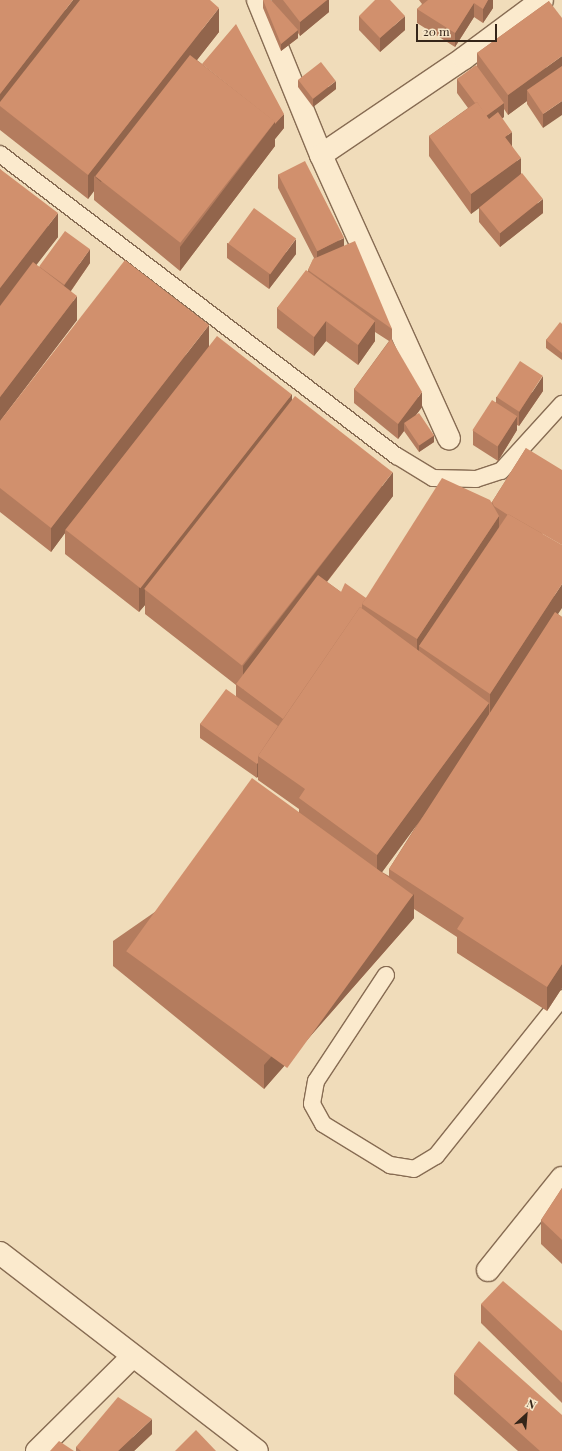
<!DOCTYPE html>
<html>
<head>
<meta charset="utf-8">
<style>
	body { margin:0 }
	#map { position:relative; width:562px; height:1451px; overflow:hidden; background:#f0dcba; font-family:"Playfair Display",serif }
	div>[style] { position:absolute }
	.roads { filter:drop-shadow(1px 0 #876c53) drop-shadow(-1px 0 #876c53) drop-shadow(0 1px #876c53) drop-shadow(0 -1px #876c53) }
	.service>* { height:16px; margin:-8px; padding:0 8px; transform-origin:8px; border-radius:8px; background:#fbeacd }
	.minor>* { height:22px; margin:-11px; padding:0 11px; transform-origin:11px; border-radius:11px; background:#fbeacd }
	.wall>* { inset:0; background:#b47c5e }
	.shaded-wall>* { inset:0; background:#92654c; transform-origin:0 0 }
	.building>* { inset:0; background:#d1906d; transform-origin:0 0 }
	span { translate:-50% -50%; white-space:nowrap; text-align:center; line-height:1.15; -webkit-text-stroke:4px #f7e7c9; paint-order:stroke }
	.north { position:absolute; left:506px; top:1395px; width:40px; height:40px; -webkit-text-stroke:3px #f7e7c9; paint-order:stroke; rotate:26deg; font-size:11px; font-weight:700; line-height:16px; text-align:center; color:#352519 }
	.north::after { content:''; display:block; margin:auto; width:14px; height:18px; background:#352519; clip-path:polygon(50% 0,100% 100%,50% 72%,0 100%) }
	.scale { position:absolute; left:416px; top:24px; width:81px; height:18px; box-sizing:border-box; border:2px solid #352519; border-top:0; padding-left:5px; font-size:12px; line-height:14px; white-space:nowrap; color:#352519; -webkit-text-stroke:3px #f7e7c9; paint-order:stroke }
</style>
</head>
<body>
<div id="map">
	<div class="roads">
		<div class="service">
			<div style="left:0;top:154px;width:499px;rotate:37.3deg"></div>
			<div style="left:397px;top:456px;width:42px;rotate:31.4deg"></div>
			<div style="left:433px;top:478px;width:43px;rotate:1.3deg"></div>
			<div style="left:476px;top:479px;width:26px;rotate:-18deg"></div>
			<div style="left:501px;top:471px;width:91px;rotate:-47.7deg"></div>
			<div style="left:386px;top:975px;width:127px;rotate:123.4deg"></div>
			<div style="left:316px;top:1081px;width:23px;rotate:100deg"></div>
			<div style="left:312px;top:1104px;width:23px;rotate:61deg"></div>
			<div style="left:323px;top:1124px;width:79px;rotate:31.5deg"></div>
			<div style="left:390px;top:1165px;width:24px;rotate:9deg"></div>
			<div style="left:414px;top:1169px;width:26px;rotate:-31deg"></div>
			<div style="left:436px;top:1156px;width:202px;rotate:-51.4deg"></div>
		</div>
		<div class="minor">
			<div style="left:258px;top:0;width:167px;rotate:67.9deg"></div>
			<div style="left:321px;top:155px;width:311px;rotate:65.7deg"></div>
			<div style="left:321px;top:155px;width:173px;rotate:-34.1deg"></div>
			<div style="left:464px;top:58px;width:97px;rotate:-36.6deg"></div>
			<div style="left:0;top:1253px;width:324px;rotate:37.6deg"></div>
			<div style="left:488px;top:1270px;width:118px;rotate:-51.2deg"></div>
			<div style="left:37px;top:1451px;width:134px;rotate:-44.7deg"></div>
		</div>
	</div>
	<div class="wall">
		<div style="clip-path:polygon(0 0,219px 32px,197px 60px,284px 128px,275px 139px,275px 146px,180px 271px,94px 200px,94px 191px,88px 199px,0 130px)"></div>
		<div style="clip-path:polygon(263px 0,272px 2px,272px 0,329px 0,329px 12px,300px 36px,298px 33px,298px 38px,281px 51px,263px 8px)"></div>
		<div style="clip-path:polygon(419px 0,493px 0,493px 8px,483px 23px,474px 17px,455px 47px,417px 23px,417px 9px,422px 4px)"></div>
		<div style="clip-path:polygon(549px 1px,543px 128px,527px 104px,527px 101px,508px 115px,504px 109px,504px 117px,502px 118px,512px 146px,521px 174px,543px 213px,500px 247px,479px 222px,479px 207px,471px 214px,429px 156px,429px 136px,468px 108px,457px 93px,457px 79px,477px 66px,477px 53px)"></div>
		<div style="clip-path:polygon(359px 16px,405px 30px,380px 52px,359px 30px)"></div>
		<div style="clip-path:polygon(298px 80px,336px 89px,313px 107px,298px 87px)"></div>
		<div style="clip-path:polygon(evenodd,0 169px,58px 237px,36px 265px,39px 267px,90px 263px,71px 291px,77px 320px,1px 420px,209px 347px,292px 400px,393px 496px,327px 582px,341px 592px,366px 598px,492px 502px,526px 448px,558px 614px,562px 617px,562px 988px,547px 1011px,457px 953px,457px 937px,414px 909px,414px 918px,264px 1089px,113px 966px,113px 941px,299px 812px,299px 809px,258px 780px,258px 777px,257px 778px,200px 738px,200px 724px,236px 696px,236px 685px,145px 614px,145px 605px,139px 612px,65px 554px,65px 533px,51px 552px,0 512px,0 169px,418px 823px,389px 869px,389px 876px,382px 872px,418px 823px)"></div>
		<div style="clip-path:polygon(278px 174px,344px 246px,392px 329px,392px 340px,422px 407px,416px 415px,434px 442px,419px 452px,404px 431px,398px 439px,354px 403px,354px 389px,389px 341px,375px 332px,375px 341px,358px 365px,326px 341px,314px 356px,277px 328px,277px 308px,308px 271px,308px 270px,314px 258px,278px 188px)"></div>
		<div style="clip-path:polygon(227px 243px,296px 254px,269px 289px,227px 258px)"></div>
		<div style="clip-path:polygon(562px 324px,562px 360px,546px 348px,546px 340px)"></div>
		<div style="clip-path:polygon(543px 391px,519px 426px,517px 425px,517px 430px,498px 461px,473px 445px,473px 430px,496px 402px,496px 397px)"></div>
		<div style="clip-path:polygon(562px 1188px,562px 1264px,541px 1244px,541px 1220px)"></div>
		<div style="clip-path:polygon(481px 1304px,562px 1331px,562px 1403px,481px 1323px)"></div>
		<div style="clip-path:polygon(454px 1374px,562px 1451px,518px 1451px,454px 1394px)"></div>
		<div style="clip-path:polygon(152px 1434px,134px 1451px,76px 1451px,76px 1447px)"></div>
	</div>
	<div class="shaded-wall">
		<div style="clip-path:polygon(73px 0,92px 0,0 106px,0 94px)"></div>
		<div style="clip-path:polygon(327px 0,329px 0,329px 12px,300px 36px,300px 22px)"></div>
		<div style="clip-path:polygon(488px 0,493px 0,493px 8px,483px 23px,483px 9px)"></div>
		<div style="clip-path:polygon(474px 3px,474px 17px,455px 47px,455px 33px)"></div>
		<div style="clip-path:polygon(219px 8px,219px 32px,101px 182px,94px 176px,94px 191px,88px 199px,88px 175px)"></div>
		<div style="clip-path:polygon(405px 16px,405px 30px,380px 52px,380px 38px)"></div>
		<div style="clip-path:polygon(298px 30px,298px 38px,281px 51px,281px 44px)"></div>
		<div style="clip-path:polygon(562px 56px,562px 76px,527px 90px,527px 101px,508px 115px,508px 95px)"></div>
		<div style="clip-path:polygon(336px 81px,336px 89px,313px 107px,313px 99px)"></div>
		<div style="clip-path:polygon(562px 101px,562px 115px,543px 128px,543px 114px)"></div>
		<div style="clip-path:polygon(504px 103px,504px 117px,485px 131px,485px 117px)"></div>
		<div style="clip-path:polygon(284px 114px,284px 128px,275px 139px,275px 146px,180px 271px,180px 247px,275px 122px)"></div>
		<div style="clip-path:polygon(512px 132px,512px 152px,505px 137px)"></div>
		<div style="clip-path:polygon(521px 158px,521px 178px,471px 214px,471px 194px)"></div>
		<div style="clip-path:polygon(543px 199px,543px 213px,500px 247px,500px 233px)"></div>
		<div style="clip-path:polygon(58px 213px,58px 237px,0 312px,0 288px)"></div>
		<div style="clip-path:polygon(344px 238px,344px 252px,317px 265px,317px 251px)"></div>
		<div style="clip-path:polygon(296px 239px,296px 254px,269px 289px,269px 275px)"></div>
		<div style="clip-path:polygon(90px 249px,90px 263px,61px 305px,61px 290px)"></div>
		<div style="clip-path:polygon(77px 296px,77px 320px,0 421px,0 397px)"></div>
		<div style="clip-path:polygon(326px 321px,326px 341px,314px 356px,314px 337px)"></div>
		<div style="clip-path:polygon(375px 321px,375px 341px,358px 365px,358px 345px)"></div>
		<div style="clip-path:polygon(209px 325px,209px 349px,65px 530px,65px 533px,51px 552px,51px 528px)"></div>
		<div style="clip-path:polygon(543px 376px,543px 391px,519px 426px,519px 412px)"></div>
		<div style="clip-path:polygon(422px 392px,422px 407px,407px 427px,404px 423px,404px 431px,398px 439px,398px 424px)"></div>
		<div style="clip-path:polygon(292px 394px,292px 418px,145px 590px,145px 605px,139px 612px,139px 588px)"></div>
		<div style="clip-path:polygon(517px 416px,517px 430px,498px 461px,498px 446px)"></div>
		<div style="clip-path:polygon(434px 435px,434px 442px,419px 452px,419px 445px)"></div>
		<div style="clip-path:polygon(393px 472px,393px 496px,243px 690px,243px 666px)"></div>
		<div style="clip-path:polygon(499px 516px,499px 540px,419px 646px,419px 661px,417px 664px,417px 639px)"></div>
		<div style="clip-path:polygon(562px 584px,562px 608px,490px 718px,490px 694px)"></div>
		<div style="clip-path:polygon(489px 703px,489px 727px,377px 879px,377px 855px)"></div>
		<div style="left:258px;top:763px;width:14px;height:1px;rotate:90deg"></div>
		<div style="clip-path:polygon(414px 894px,414px 918px,264px 1089px,264px 1065px)"></div>
		<div style="clip-path:polygon(562px 964px,562px 988px,547px 1011px,547px 987px)"></div>
		<div style="clip-path:polygon(152px 1419px,152px 1434px,134px 1451px,118px 1451px)"></div>
	</div>
	<div class="building">
		<div style="clip-path:polygon(0 0,73px 0,0 94px)"></div>
		<div style="clip-path:polygon(80px 0,210px 0,219px 8px,88px 175px,0 106px,0 102px)"></div>
		<div style="clip-path:polygon(263px 0,271px 0,298px 30px,281px 44px)"></div>
		<div style="clip-path:polygon(283px 0,327px 0,300px 22px)"></div>
		<div style="clip-path:polygon(375px 0,390px 0,405px 16px,380px 38px,359px 16px)"></div>
		<div style="clip-path:polygon(428px 0,488px 0,483px 9px,474px 3px,455px 33px,417px 9px)"></div>
		<div style="clip-path:polygon(549px 1px,562px 18px,562px 56px,508px 95px,477px 53px)"></div>
		<div style="clip-path:polygon(236px 24px,284px 114px,275px 124px,275px 122px,202px 64px)"></div>
		<div style="left:190px;top:55px;width:108px;height:154px;rotate:38deg"></div>
		<div style="left:321px;top:62px;width:24px;height:29px;rotate:52deg"></div>
		<div style="clip-path:polygon(476px 65px,504px 103px,486px 116px,477px 102px,475px 103px,457px 79px)"></div>
		<div style="clip-path:polygon(562px 66px,562px 101px,543px 114px,527px 90px)"></div>
		<div style="clip-path:polygon(477px 102px,489px 119px,498px 112px,512px 132px,505px 137px,521px 158px,471px 194px,429px 136px)"></div>
		<div style="left:305px;top:161px;width:86px;height:30px;rotate:63deg"></div>
		<div style="clip-path:polygon(0 169px,58px 213px,0 288px)"></div>
		<div style="left:522px;top:173px;width:33px;height:55px;rotate:51deg"></div>
		<div style="left:254px;top:208px;width:52px;height:44px;rotate:36deg"></div>
		<div style="left:65px;top:231px;width:31px;height:44px;rotate:36deg"></div>
		<div style="clip-path:polygon(355px 241px,392px 329px,308px 270px,313px 259px)"></div>
		<div style="clip-path:polygon(125px 260px,209px 325px,51px 528px,0 488px,0 421px)"></div>
		<div style="clip-path:polygon(33px 262px,77px 296px,0 397px,0 306px)"></div>
		<div style="clip-path:polygon(306px 270px,375px 321px,358px 345px,326px 321px,314px 337px,277px 308px)"></div>
		<div style="clip-path:polygon(560px 322px,562px 324px,562px 353px,546px 340px)"></div>
		<div style="left:217px;top:336px;width:95px;height:246px;rotate:38deg"></div>
		<div style="clip-path:polygon(391px 339px,422px 392px,398px 424px,354px 389px)"></div>
		<div style="left:520px;top:361px;width:27px;height:43px;rotate:33deg"></div>
		<div style="left:295px;top:396px;width:124px;height:245px;rotate:38deg"></div>
		<div style="left:492px;top:400px;width:30px;height:36px;rotate:33deg"></div>
		<div style="left:419px;top:413px;width:27px;height:18px;rotate:56deg"></div>
		<div style="clip-path:polygon(526px 448px,562px 470px,562px 545px,508px 514px,508px 515px,494px 506px,492px 502px)"></div>
		<div style="clip-path:polygon(442px 478px,490px 500px,499px 516px,417px 639px,362px 604px)"></div>
		<div style="clip-path:polygon(508px 514px,562px 545px,562px 584px,490px 694px,419px 646px)"></div>
		<div style="clip-path:polygon(318px 575px,341px 592px,345px 583px,366px 598px,362px 604px,362px 608px,360px 607px,283px 719px,236px 684px)"></div>
		<div style="clip-path:polygon(360px 607px,489px 703px,377px 855px,299px 798px,305px 789px,258px 756px)"></div>
		<div style="clip-path:polygon(555px 612px,562px 617px,562px 964px,547px 987px,457px 929px,464px 918px,389px 869px)"></div>
		<div style="clip-path:polygon(226px 689px,278px 726px,258px 756px,258px 763px,257px 764px,200px 724px)"></div>
		<div style="left:252px;top:778px;width:199px;height:214px;rotate:36deg"></div>
		<div style="clip-path:polygon(562px 1188px,562px 1240px,541px 1220px)"></div>
		<div style="clip-path:polygon(503px 1281px,562px 1331px,562px 1383px,481px 1304px)"></div>
		<div style="clip-path:polygon(479px 1341px,562px 1415px,562px 1451px,540px 1451px,454px 1374px)"></div>
		<div style="clip-path:polygon(118px 1397px,152px 1419px,118px 1451px,81px 1451px,76px 1447px)"></div>
		<div style="clip-path:polygon(196px 1430px,216px 1451px,175px 1451px)"></div>
		<div style="clip-path:polygon(59px 1441px,74px 1451px,50px 1451px)"></div>
	</div>
	<div class="north">N</div>
	<div class="scale">20 m</div>
</div>
</body>
</html>
